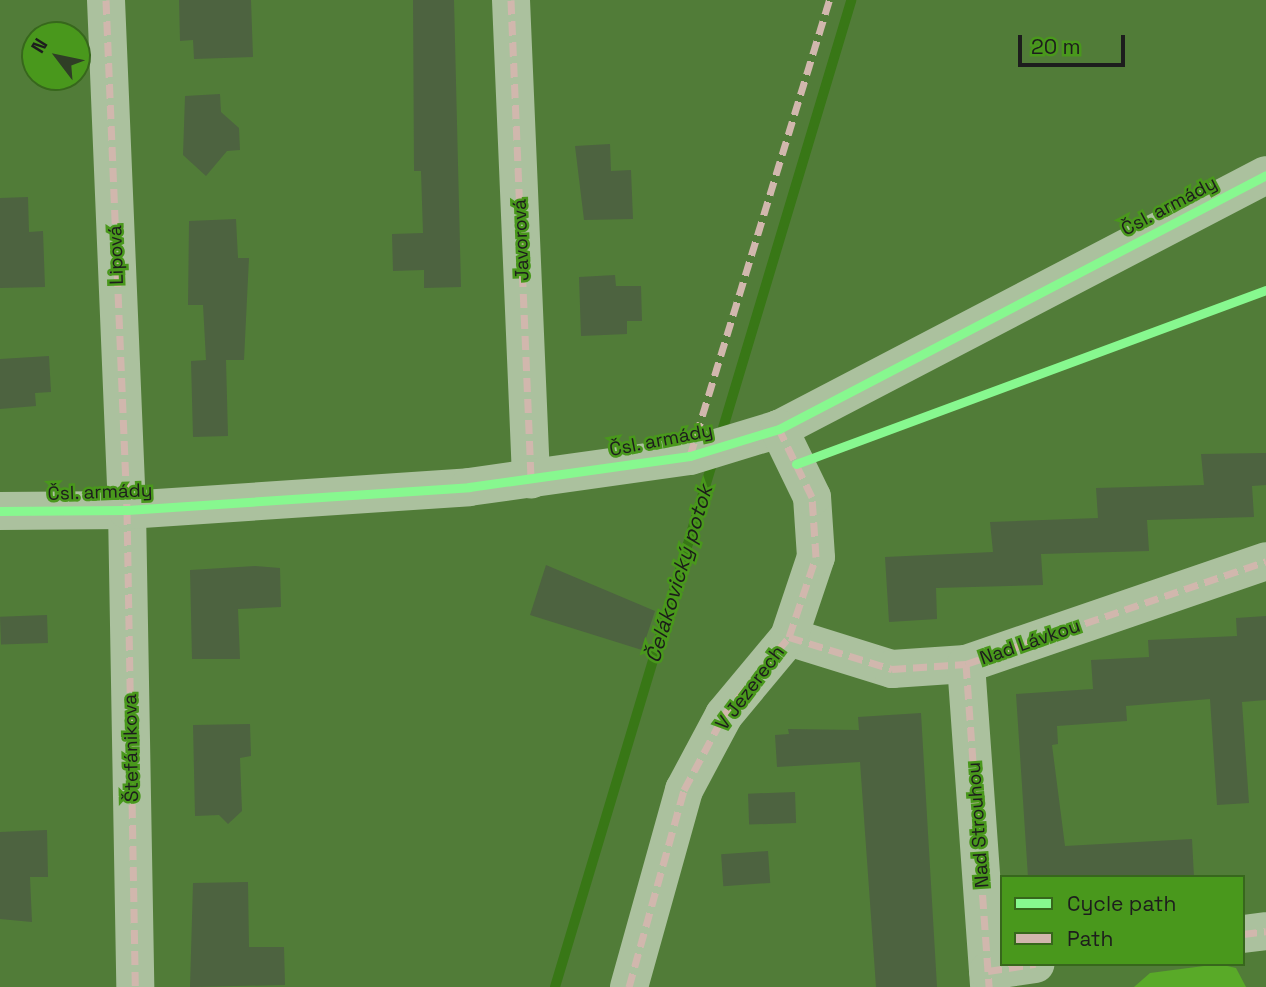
<!DOCTYPE html>
<html>
<head>
<meta charset="utf-8">
<style>
	body { margin:0 }
	#map { position:relative; width:1266px; height:987px; overflow:hidden; background:#517c38; font-family:"Space Grotesk",sans-serif }
	div>[style] { position:absolute }
	.green>* { inset:0; background:#59aa28 }
	.stream>* { height:10px; margin:-5px; padding:0 5px; transform-origin:5px; border-radius:5px; background:#387716 }
	.building>* { inset:0; background:#4d6340; transform-origin:0 0 }
	.minor>* { height:38px; margin:-19px; padding:0 19px; transform-origin:19px; border-radius:19px; background:#abc19e }
	.quiet>* { height:7px; margin-top:-3.5px; transform-origin:0; background:repeating-linear-gradient(90deg,#d1b7ad 0 14px,transparent 0 21px) }
	.cycleway>* { height:9px; margin:-4.5px; padding:0 4.5px; transform-origin:4.5px; border-radius:4.5px; background:#87f88f }
	span { translate:-50% -50%; white-space:nowrap; text-align:center; line-height:1.15; -webkit-text-stroke:5px #49981c; paint-order:stroke }
	.street-label { font-size:19px; color:#1d1d1d }
	.water-label { font-size:21px; color:#1b1c1a; font-style:italic }
	.legend { position:absolute; left:1000px; top:875px; width:245px; height:91px; box-sizing:border-box; background:#49981c; border:2px solid #37671c; margin:0; padding:9px 12px; list-style:none; font-size:21px; color:#1d1d1d }
	.legend li { display:flex; align-items:center; gap:14px; height:35px }
	.legend b { width:35px; border:2px solid #37671c }
	.north { position:absolute; left:21px; top:21px; width:70px; height:70px; box-sizing:border-box; background:#49981c; border:2px solid #37671c; border-radius:50%; rotate:302deg; font-size:19px; font-weight:700; line-height:28px; text-align:center; color:#1d1d1d }
	.north::after { content:''; display:block; margin:auto; width:24px; height:32px; background:#2f3e26; clip-path:polygon(50% 0,100% 100%,50% 72%,0 100%) }
	.scale { position:absolute; left:1018px; top:35px; width:107px; height:32px; box-sizing:border-box; border:4px solid #1d1d1d; border-top:0; padding-left:9px; font-size:21px; line-height:24px; white-space:nowrap; color:#1d1d1d; -webkit-text-stroke:5px #49981c; paint-order:stroke }
</style>
</head>
<body>
<div id="map">
	<div class="green">
		<div style="clip-path:polygon(1219px 964px,1236px 968px,1246px 987px,1134px 987px,1150px 973px)"></div>
	</div>
	<div class="stream">
		<div style="left:720px;top:438px;width:457px;rotate:-73.3deg"></div>
		<div style="left:555px;top:987px;width:553px;rotate:-73.3deg"></div>
	</div>
	<div class="building">
		<div style="clip-path:polygon(179px 0,251px 0,253px 57px,194px 59px,193px 40px,180px 41px)"></div>
		<div style="clip-path:polygon(413px 0,454px 0,461px 287px,424px 288px,424px 270px,393px 271px,392px 234px,423px 233px,421px 171px,414px 171px)"></div>
		<div style="clip-path:polygon(220px 94px,221px 112px,239px 128px,240px 150px,227px 151px,206px 176px,183px 155px,185px 96px)"></div>
		<div style="clip-path:polygon(610px 144px,611px 171px,631px 170px,633px 219px,584px 220px,575px 146px)"></div>
		<div style="clip-path:polygon(28px 197px,29px 232px,43px 231px,45px 287px,0 288px,0 198px)"></div>
		<div style="clip-path:polygon(236px 219px,238px 258px,249px 258px,244px 360px,226px 360px,228px 436px,193px 437px,191px 361px,206px 360px,203px 305px,188px 305px,189px 221px)"></div>
		<div style="clip-path:polygon(615px 275px,616px 286px,641px 286px,642px 321px,627px 321px,627px 334px,581px 336px,579px 277px)"></div>
		<div style="clip-path:polygon(49px 356px,51px 392px,35px 393px,36px 406px,0 409px,0 359px)"></div>
		<div style="clip-path:polygon(1266px 453px,1266px 485px,1252px 486px,1254px 517px,1147px 520px,1149px 551px,1041px 554px,1043px 585px,936px 588px,937px 619px,889px 622px,885px 557px,993px 552px,990px 522px,1098px 518px,1096px 488px,1204px 485px,1201px 454px)"></div>
		<div style="clip-path:polygon(546px 565px,655px 611px,642px 650px,530px 615px)"></div>
		<div style="clip-path:polygon(255px 566px,280px 568px,281px 607px,238px 609px,240px 659px,192px 659px,190px 570px)"></div>
		<div style="left:47px;top:615px;width:28px;height:47px;rotate:88deg"></div>
		<div style="clip-path:polygon(1266px 616px,1266px 700px,1242px 702px,1249px 803px,1217px 805px,1210px 699px,1126px 706px,1127px 721px,1057px 726px,1058px 744px,1052px 745px,1065px 846px,1192px 839px,1194px 877px,1028px 877px,1016px 694px,1093px 689px,1091px 660px,1149px 657px,1148px 640px,1237px 636px,1236px 618px)"></div>
		<div style="clip-path:polygon(921px 713px,937px 987px,876px 987px,860px 762px,777px 767px,775px 735px,789px 734px,788px 729px,859px 730px,858px 717px)"></div>
		<div style="clip-path:polygon(250px 724px,251px 756px,240px 758px,242px 811px,228px 824px,219px 815px,195px 816px,193px 725px)"></div>
		<div style="left:795px;top:792px;width:31px;height:47px;rotate:88deg"></div>
		<div style="clip-path:polygon(47px 830px,48px 877px,30px 877px,32px 922px,0 919px,0 832px)"></div>
		<div style="left:768px;top:851px;width:32px;height:47px;rotate:86deg"></div>
		<div style="clip-path:polygon(248px 882px,249px 947px,284px 947px,285px 985px,190px 987px,193px 883px)"></div>
	</div>
	<div class="minor">
		<div style="left:106px;top:0;width:510px;rotate:87.64deg"></div>
		<div style="left:127px;top:510px;width:477px;rotate:89deg"></div>
		<div style="left:511px;top:0;width:480px;rotate:87.6deg"></div>
		<div style="left:0;top:511px;width:127px;rotate:-0.5deg"></div>
		<div style="left:127px;top:510px;width:343px;rotate:-3.8deg"></div>
		<div style="left:469px;top:487px;width:223px;rotate:-8deg"></div>
		<div style="left:690px;top:456px;width:93px;rotate:-16.9deg"></div>
		<div style="left:779px;top:429px;width:549px;rotate:-27.54deg"></div>
		<div style="left:789px;top:637px;width:108px;rotate:17.3deg"></div>
		<div style="left:892px;top:669px;width:74px;rotate:-3.9deg"></div>
		<div style="left:966px;top:664px;width:317px;rotate:-18.9deg"></div>
		<div style="left:966px;top:664px;width:324px;rotate:85.9deg"></div>
		<div style="left:1243px;top:934px;width:23px;rotate:-7deg"></div>
		<div style="left:988px;top:971px;width:48px;rotate:-8.5deg"></div>
		<div style="left:629px;top:987px;width:205px;rotate:-74.4deg"></div>
		<div style="left:684px;top:790px;width:85px;rotate:-61.9deg"></div>
		<div style="left:724px;top:715px;width:102px;rotate:-50.2deg"></div>
		<div style="left:789px;top:637px;width:84px;rotate:-71.4deg"></div>
		<div style="left:816px;top:557px;width:60px;rotate:-93.8deg"></div>
		<div style="left:812px;top:497px;width:76px;rotate:-115.9deg"></div>
	</div>
	<div class="quiet">
		<div style="left:106px;top:0;width:510px;rotate:87.64deg"></div>
		<div style="left:127px;top:510px;width:477px;rotate:89deg"></div>
		<div style="left:511px;top:0;width:480px;rotate:87.6deg"></div>
		<div style="left:690px;top:456px;width:477px;rotate:-73deg"></div>
		<div style="left:789px;top:637px;width:108px;rotate:17.3deg"></div>
		<div style="left:892px;top:669px;width:74px;rotate:-3.9deg"></div>
		<div style="left:966px;top:664px;width:317px;rotate:-18.9deg"></div>
		<div style="left:966px;top:664px;width:324px;rotate:85.9deg"></div>
		<div style="left:1243px;top:934px;width:23px;rotate:-7deg"></div>
		<div style="left:988px;top:971px;width:48px;rotate:-8.5deg"></div>
		<div style="left:629px;top:987px;width:205px;rotate:-74.4deg"></div>
		<div style="left:684px;top:790px;width:85px;rotate:-61.9deg"></div>
		<div style="left:724px;top:715px;width:102px;rotate:-50.2deg"></div>
		<div style="left:789px;top:637px;width:84px;rotate:-71.4deg"></div>
		<div style="left:816px;top:557px;width:60px;rotate:-93.8deg"></div>
		<div style="left:812px;top:497px;width:76px;rotate:-115.9deg"></div>
	</div>
	<div class="cycleway">
		<div style="left:796px;top:464px;width:501px;rotate:-20.32deg"></div>
		<div style="left:0;top:511px;width:127px;rotate:-0.5deg"></div>
		<div style="left:127px;top:510px;width:343px;rotate:-3.8deg"></div>
		<div style="left:469px;top:487px;width:223px;rotate:-8deg"></div>
		<div style="left:690px;top:456px;width:93px;rotate:-16.9deg"></div>
		<div style="left:779px;top:429px;width:549px;rotate:-27.54deg"></div>
	</div>
	<div class="street-label">
		<span style="left:1169px;top:206px;rotate:-28deg">Čsl. armády</span>
		<span style="left:521px;top:240px;rotate:-92deg">Javorová</span>
		<span style="left:116px;top:255px;rotate:-92deg">Lipová</span>
		<span style="left:661px;top:440px;rotate:-11deg">Čsl. armády</span>
		<span style="left:100px;top:492px;rotate:-2deg">Čsl. armády</span>
		<span style="left:1030px;top:642px;rotate:-19deg">Nad Lávkou</span>
		<span style="left:750px;top:688px;rotate:-53deg">V Jezerech</span>
		<span style="left:131px;top:748px;rotate:-91deg">Štefánikova</span>
		<span style="left:978px;top:825px;rotate:-94deg">Nad Strouhou</span>
	</div>
	<div class="water-label">
		<span style="left:679px;top:574px;rotate:-73deg">Čelákovický potok</span>
	</div>
	<ul class="legend">
	<li><b style="height:9px;background:#87f88f"></b>Cycle path</li>
	<li><b style="height:9px;background:#d1b7ad"></b>Path</li>
	</ul>
	<div class="north">N</div>
	<div class="scale">20 m</div>
</div>
</body>
</html>
